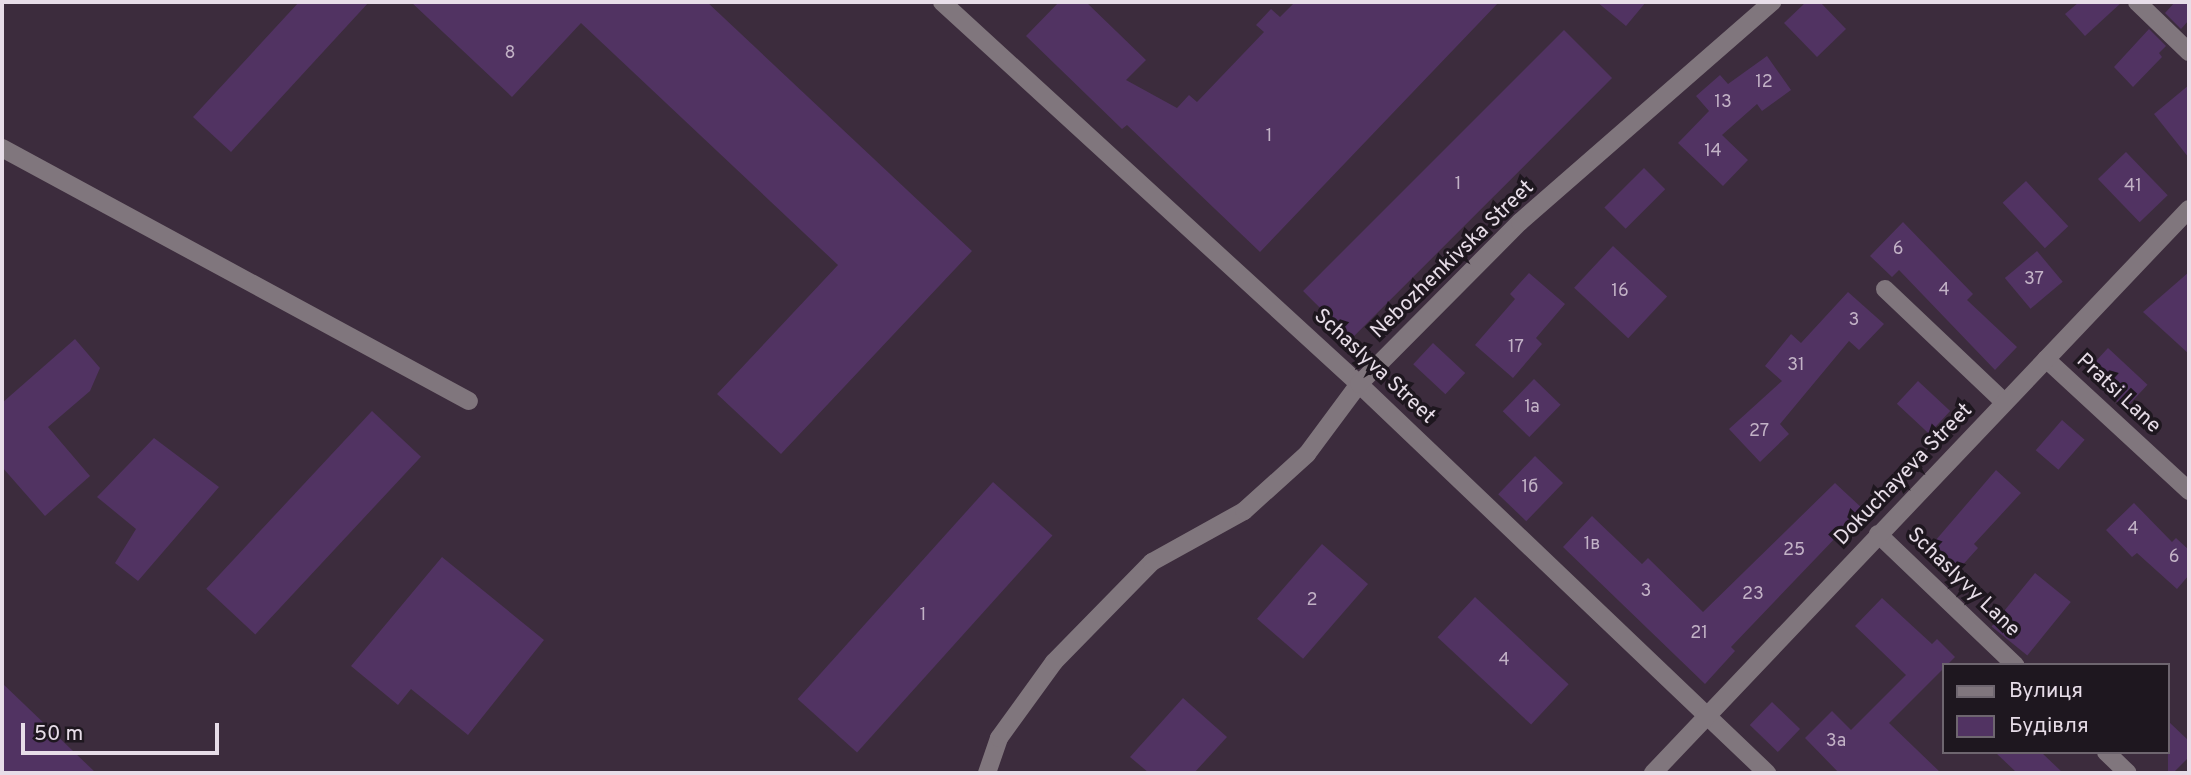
<!DOCTYPE html>
<html>
<head>
<meta charset="utf-8">
<style>
	body { margin:0 }
	#map { position:relative; width:2191px; height:775px; overflow:hidden; background:#3c2c3d; font-family:Overpass,sans-serif }
	div>[style] { position:absolute }
	.building>* { inset:0; background:#513362; transform-origin:0 0 }
	.minor>* { height:18px; margin:-9px; padding:0 9px; transform-origin:9px; border-radius:9px; background:#80767d }
	span { translate:-50% -50%; white-space:nowrap; text-align:center; line-height:1.15; -webkit-text-stroke:7px #1e171f; paint-order:stroke }
	.number-label { font-size:18px; color:#c2b2c6 }
	.number-label span { -webkit-text-stroke-width:0 }
	.street-label { font-size:21px; color:#e7dde8 }
	.frame { position:absolute; inset:0; border:4px solid #e7dde8; pointer-events:none }
	.legend { position:absolute; left:1942px; top:663px; width:228px; height:91px; box-sizing:border-box; background:#1e171f; border:2px solid #6e666f; margin:0; padding:9px 12px; list-style:none; font-size:21px; color:#e7dde8 }
	.legend li { display:flex; align-items:center; gap:14px; height:35px }
	.legend b { width:35px; border:2px solid #6e666f }
	.scale { position:absolute; left:21px; top:723px; width:198px; height:32px; box-sizing:border-box; border:4px solid #e7dde8; border-top:0; padding-left:9px; font-size:21px; line-height:24px; white-space:nowrap; color:#e7dde8; -webkit-text-stroke:5px #1e171f; paint-order:stroke }
</style>
</head>
<body>
<div id="map">
	<div class="building">
		<div style="clip-path:polygon(299px 2px,369px 2px,231px 152px,193px 117px)"></div>
		<div style="clip-path:polygon(411px 2px,707px 2px,972px 251px,781px 454px,717px 394px,838px 265px,581px 23px,512px 97px)"></div>
		<div style="clip-path:polygon(1059px 2px,1086px 2px,1146px 60px,1126px 80px,1177px 108px,1189px 95px,1197px 102px,1264px 32px,1256px 25px,1271px 9px,1280px 17px,1295px 2px,1499px 2px,1260px 252px,1127px 125px,1122px 129px,1026px 36px)"></div>
		<div style="clip-path:polygon(1597px 2px,1646px 2px,1626px 26px)"></div>
		<div style="clip-path:polygon(1806px 2px,1820px 2px,1846px 29px,1817px 57px,1784px 23px)"></div>
		<div style="clip-path:polygon(2079px 2px,2122px 2px,2085px 36px,2065px 14px)"></div>
		<div style="clip-path:polygon(2175px 2px,2189px 2px,2189px 20px,2181px 29px,2165px 13px)"></div>
		<div style="clip-path:polygon(2149px 29px,2166px 46px,2159px 53px,2162px 57px,2133px 87px,2114px 67px)"></div>
		<div style="left:1564px;top:30px;width:68px;height:369px;rotate:45deg"></div>
		<div style="clip-path:polygon(1767px 56px,1791px 90px,1762px 111px,1757px 104px,1722px 135px,1748px 160px,1723px 186px,1678px 143px,1709px 111px,1696px 96px,1720px 75px,1728px 84px)"></div>
		<div style="clip-path:polygon(2189px 85px,2189px 158px,2154px 114px)"></div>
		<div style="left:2126px;top:152px;width:60px;height:39px;rotate:46deg"></div>
		<div style="left:1644px;top:168px;width:30px;height:56px;rotate:45deg"></div>
		<div style="left:2026px;top:181px;width:62px;height:32px;rotate:47deg"></div>
		<div style="clip-path:polygon(1903px 222px,1973px 294px,1967px 300px,2017px 347px,1995px 370px,1899px 270px,1892px 277px,1870px 256px)"></div>
		<div style="left:1613px;top:246px;width:74px;height:57px;rotate:43deg"></div>
		<div style="left:2037px;top:251px;width:40px;height:42px;rotate:50deg"></div>
		<div style="clip-path:polygon(2189px 272px,2189px 354px,2143px 312px)"></div>
		<div style="clip-path:polygon(1529px 273px,1565px 304px,1536px 338px,1542px 344px,1513px 378px,1475px 345px,1515px 299px,1510px 294px)"></div>
		<div style="clip-path:polygon(1848px 292px,1884px 324px,1859px 350px,1849px 341px,1780px 424px,1789px 434px,1760px 462px,1729px 429px,1782px 381px,1765px 366px,1791px 334px,1801px 343px)"></div>
		<div style="clip-path:polygon(75px 339px,100px 368px,90px 391px,48px 427px,90px 476px,45px 516px,2px 467px,2px 403px)"></div>
		<div style="left:1433px;top:343px;width:44px;height:29px;rotate:43deg"></div>
		<div style="left:2108px;top:348px;width:54px;height:33px;rotate:43deg"></div>
		<div style="left:1534px;top:379px;width:37px;height:45px;rotate:44deg"></div>
		<div style="left:1918px;top:381px;width:44px;height:31px;rotate:43deg"></div>
		<div style="left:372px;top:411px;width:67px;height:243px;rotate:43deg"></div>
		<div style="left:2062px;top:420px;width:30px;height:40px;rotate:41deg"></div>
		<div style="clip-path:polygon(154px 438px,219px 487px,138px 581px,115px 563px,136px 529px,97px 497px)"></div>
		<div style="left:1535px;top:456px;width:39px;height:53px;rotate:44deg"></div>
		<div style="clip-path:polygon(1996px 470px,2021px 493px,1974px 544px,1978px 548px,1950px 579px,1923px 555px)"></div>
		<div style="left:993px;top:482px;width:80px;height:292px;rotate:42deg"></div>
		<div style="clip-path:polygon(1835px 483px,1863px 509px,1731px 647px,1735px 651px,1705px 684px,1563px 547px,1592px 516px,1642px 564px,1648px 558px,1703px 612px)"></div>
		<div style="clip-path:polygon(2134px 503px,2172px 542px,2176px 538px,2189px 550px,2189px 575px,2177px 589px,2137px 553px,2132px 557px,2106px 530px)"></div>
		<div style="left:1322px;top:544px;width:61px;height:99px;rotate:41deg"></div>
		<div style="clip-path:polygon(442px 557px,544px 640px,468px 735px,411px 689px,398px 705px,351px 666px)"></div>
		<div style="left:2035px;top:573px;width:46px;height:69px;rotate:39deg"></div>
		<div style="left:1475px;top:597px;width:128px;height:55px;rotate:43deg"></div>
		<div style="clip-path:polygon(1882px 598px,1932px 644px,1937px 639px,1955px 657px,1889px 723px,1941px 773px,1839px 773px,1805px 738px,1832px 711px,1851px 730px,1906px 675px,1855px 626px)"></div>
		<div style="clip-path:polygon(2px 683px,96px 773px,2px 773px)"></div>
		<div style="clip-path:polygon(1183px 698px,1227px 737px,1194px 773px,1149px 773px,1130px 757px)"></div>
		<div style="left:1772px;top:702px;width:39px;height:32px;rotate:44deg"></div>
		<div style="clip-path:polygon(2168px 721px,2189px 741px,2189px 757px,2173px 773px,2168px 773px)"></div>
		<div style="clip-path:polygon(1995px 752px,2041px 752px,2063px 773px,2017px 773px)"></div>
	</div>
	<div class="minor">
		<div style="left:942px;top:2px;width:566px;rotate:42.49deg"></div>
		<div style="left:1359px;top:384px;width:564px;rotate:43.63deg"></div>
		<div style="left:2137px;top:2px;width:72px;rotate:43.9deg"></div>
		<div style="left:2px;top:148px;width:531px;rotate:28.45deg"></div>
		<div style="left:1885px;top:289px;width:164px;rotate:43.5deg"></div>
		<div style="left:2046px;top:359px;width:195px;rotate:42.7deg"></div>
		<div style="left:1878px;top:534px;width:190px;rotate:43.7deg"></div>
		<div style="left:2106px;top:752px;width:30px;rotate:44deg"></div>
		<div style="left:987px;top:773px;width:37px;rotate:-71deg"></div>
		<div style="left:999px;top:738px;width:94px;rotate:-54.1deg"></div>
		<div style="left:1054px;top:662px;width:140px;rotate:-45.6deg"></div>
		<div style="left:1152px;top:562px;width:105px;rotate:-29deg"></div>
		<div style="left:1244px;top:511px;width:85px;rotate:-42.1deg"></div>
		<div style="left:1307px;top:454px;width:87px;rotate:-53.4deg"></div>
		<div style="left:1359px;top:384px;width:228px;rotate:-45.2deg"></div>
		<div style="left:1520px;top:222px;width:335px;rotate:-41.1deg"></div>
		<div style="left:1653px;top:773px;width:778px;rotate:-46.46deg"></div>
	</div>
	<div class="number-label">
		<span style="left:510px;top:54px">8</span>
		<span style="left:1764px;top:83px">12</span>
		<span style="left:1723px;top:103px">13</span>
		<span style="left:1269px;top:137px">1</span>
		<span style="left:1713px;top:152px">14</span>
		<span style="left:1458px;top:185px">1</span>
		<span style="left:2133px;top:187px">41</span>
		<span style="left:1898px;top:250px">6</span>
		<span style="left:2034px;top:280px">37</span>
		<span style="left:1944px;top:291px">4</span>
		<span style="left:1620px;top:292px">16</span>
		<span style="left:1854px;top:321px">3</span>
		<span style="left:1516px;top:348px">17</span>
		<span style="left:1796px;top:366px">31</span>
		<span style="left:1532px;top:408px">1а</span>
		<span style="left:1759px;top:432px">27</span>
		<span style="left:1530px;top:488px">1б</span>
		<span style="left:2133px;top:530px">4</span>
		<span style="left:1592px;top:545px">1в</span>
		<span style="left:1794px;top:551px">25</span>
		<span style="left:2174px;top:558px">6</span>
		<span style="left:1646px;top:592px">3</span>
		<span style="left:1753px;top:595px">23</span>
		<span style="left:1312px;top:601px">2</span>
		<span style="left:923px;top:616px">1</span>
		<span style="left:1699px;top:634px">21</span>
		<span style="left:1504px;top:661px">4</span>
		<span style="left:1836px;top:742px">3а</span>
	</div>
	<div class="street-label">
		<span style="left:1453px;top:260px;rotate:-44deg">Nebozhenkivska Street</span>
		<span style="left:1374px;top:367px;rotate:43deg">Schaslyva Street</span>
		<span style="left:2118px;top:394px;rotate:43deg">Pratsi Lane</span>
		<span style="left:1904px;top:475px;rotate:-46deg">Dokuchayeva Street</span>
		<span style="left:1963px;top:583px;rotate:44deg">Schaslyvy Lane</span>
	</div>
	<div class="frame"></div>
	<ul class="legend">
	<li><b style="height:9px;background:#80767d"></b>Вулиця</li>
	<li><b style="height:19px;background:#513362"></b>Будівля</li>
	</ul>
	<div class="scale">50 m</div>
</div>
</body>
</html>
